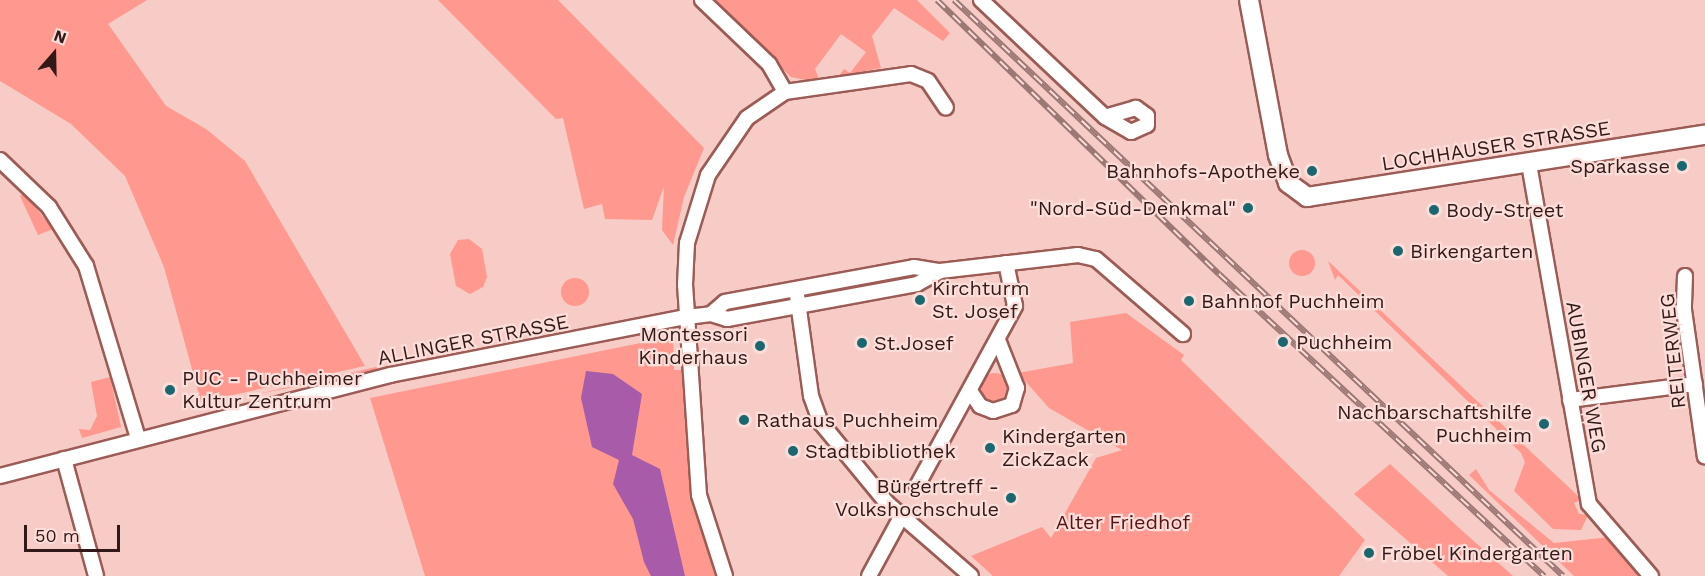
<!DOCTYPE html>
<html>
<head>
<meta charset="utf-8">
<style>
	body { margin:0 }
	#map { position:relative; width:1705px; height:576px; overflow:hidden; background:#f7cbc6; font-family:"Work Sans",sans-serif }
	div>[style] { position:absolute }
	.green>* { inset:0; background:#ff988e }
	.round { border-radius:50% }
	.water>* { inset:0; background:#a75ba9 }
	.roads { filter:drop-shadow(2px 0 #9c5c56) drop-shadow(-2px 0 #9c5c56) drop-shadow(0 2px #9c5c56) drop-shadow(0 -2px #9c5c56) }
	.street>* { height:14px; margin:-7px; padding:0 7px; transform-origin:7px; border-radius:7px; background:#fff }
	.secondary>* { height:18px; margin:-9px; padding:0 9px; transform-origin:9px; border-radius:9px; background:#fff }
	.rail>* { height:6px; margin-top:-3px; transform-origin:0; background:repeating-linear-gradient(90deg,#fbddd9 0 11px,#9c7875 0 22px); box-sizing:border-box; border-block:2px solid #9c7875 }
	.dots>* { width:16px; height:16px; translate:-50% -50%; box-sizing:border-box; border:3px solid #fbddd9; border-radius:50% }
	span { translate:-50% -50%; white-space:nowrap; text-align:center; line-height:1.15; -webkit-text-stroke:4.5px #fbddd9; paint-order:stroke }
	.street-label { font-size:20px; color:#321816 }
	.poi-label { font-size:20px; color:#321816 }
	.right { translate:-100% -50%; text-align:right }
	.left { translate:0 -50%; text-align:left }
	.park-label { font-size:20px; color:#5b1312 }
	.north { position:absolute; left:24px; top:24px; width:60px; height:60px; -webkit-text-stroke:4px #fbddd9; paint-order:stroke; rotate:20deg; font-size:16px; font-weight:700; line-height:24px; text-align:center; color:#321816 }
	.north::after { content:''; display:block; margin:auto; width:21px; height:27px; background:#321816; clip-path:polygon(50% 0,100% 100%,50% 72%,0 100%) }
	.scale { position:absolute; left:24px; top:525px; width:96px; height:27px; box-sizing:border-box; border:3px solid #321816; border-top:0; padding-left:8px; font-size:18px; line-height:21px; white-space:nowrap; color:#321816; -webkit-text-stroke:4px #fbddd9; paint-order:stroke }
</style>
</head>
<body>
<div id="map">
	<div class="green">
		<div style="clip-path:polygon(0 0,147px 0,108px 24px,166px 106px,206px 129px,245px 161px,365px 366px,201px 402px,164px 267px,125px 176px,71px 124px,0 81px)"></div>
		<div style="clip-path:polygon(438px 0,558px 0,704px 148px,684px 197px,673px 245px,662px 230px,664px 186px,652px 220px,605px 219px,602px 204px,584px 209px,563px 118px,556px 119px)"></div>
		<div style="clip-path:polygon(713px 0,917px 0,950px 33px,943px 41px,894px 8px,872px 36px,881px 68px,839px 76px,844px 69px,850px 73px,866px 52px,841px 34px,815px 69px,819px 79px,805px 80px,791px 77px)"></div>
		<div style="clip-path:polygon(24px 193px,53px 229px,38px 235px,20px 196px)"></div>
		<div style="clip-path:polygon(469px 239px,482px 249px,487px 277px,483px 287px,470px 294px,456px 286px,450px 254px,458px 240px)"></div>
		<div class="round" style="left:1289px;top:250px;width:26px;height:26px"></div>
		<div style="clip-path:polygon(1328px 261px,1576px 494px,1581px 500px,1574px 503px,1579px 514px,1588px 515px,1581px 530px,1553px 529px,1514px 491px,1525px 462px,1521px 453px,1338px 275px,1335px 280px)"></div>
		<div class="round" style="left:561px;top:278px;width:28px;height:28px"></div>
		<div style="clip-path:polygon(1126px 313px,1184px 355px,1181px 360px,1365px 540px,1339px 576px,993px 576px,971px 556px,1042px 527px,1051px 538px,1096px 458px,1122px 450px,1049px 408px,1018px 373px,1073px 363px,1070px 322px)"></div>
		<div style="clip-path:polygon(665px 338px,673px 341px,674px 370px,683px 370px,694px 498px,716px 576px,425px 576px,370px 398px)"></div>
		<div style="clip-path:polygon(376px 367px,381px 370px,253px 395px)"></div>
		<div class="round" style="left:981px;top:373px;width:28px;height:28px"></div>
		<div style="clip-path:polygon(110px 377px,121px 427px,82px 438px,79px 429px,90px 430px,97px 416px,91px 382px)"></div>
		<div style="clip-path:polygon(1390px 464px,1458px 527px,1513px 576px,1448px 576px,1354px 494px)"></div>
		<div style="clip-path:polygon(1476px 469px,1489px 490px,1554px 543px,1610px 537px,1638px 576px,1574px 576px,1469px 475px)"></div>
	</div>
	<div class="water">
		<div style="clip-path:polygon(586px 371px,613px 374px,642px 394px,632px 455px,660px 469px,685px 576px,651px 576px,644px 562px,633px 519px,613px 484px,619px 460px,592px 447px,581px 398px)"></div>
	</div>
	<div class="roads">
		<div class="street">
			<div style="left:702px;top:0;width:93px;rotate:43.7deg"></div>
			<div style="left:769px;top:64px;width:32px;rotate:60deg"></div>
			<div style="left:981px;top:0;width:170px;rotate:43.3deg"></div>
			<div style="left:1105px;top:117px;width:30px;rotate:30deg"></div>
			<div style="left:1131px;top:132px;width:17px;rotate:-24deg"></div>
			<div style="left:1147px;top:125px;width:9px;rotate:-90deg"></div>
			<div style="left:1147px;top:116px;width:14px;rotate:-144deg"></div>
			<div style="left:1136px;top:108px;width:32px;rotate:164deg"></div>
			<div style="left:0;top:160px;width:68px;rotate:43.8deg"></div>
			<div style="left:49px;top:207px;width:70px;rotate:57.9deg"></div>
			<div style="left:86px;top:266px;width:180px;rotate:73.2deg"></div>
			<div style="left:1529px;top:164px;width:345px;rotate:80deg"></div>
			<div style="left:1589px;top:504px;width:95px;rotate:49.3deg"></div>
			<div style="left:1685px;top:276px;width:34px;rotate:92deg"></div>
			<div style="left:1684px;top:310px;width:148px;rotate:81.9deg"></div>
			<div style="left:797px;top:295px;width:102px;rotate:82.1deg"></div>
			<div style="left:811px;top:396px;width:29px;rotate:70deg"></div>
			<div style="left:821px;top:423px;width:104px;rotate:50.5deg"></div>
			<div style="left:887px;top:503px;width:111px;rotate:41deg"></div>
			<div style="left:711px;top:314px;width:18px;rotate:-41deg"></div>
			<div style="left:725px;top:302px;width:192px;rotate:-10.5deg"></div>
			<div style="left:914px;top:267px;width:26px;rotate:9deg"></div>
			<div style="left:940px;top:271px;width:139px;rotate:-6.6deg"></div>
			<div style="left:1078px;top:255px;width:18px;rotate:13deg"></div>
			<div style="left:1096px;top:259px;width:115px;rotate:40.8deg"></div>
			<div style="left:970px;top:391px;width:18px;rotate:56deg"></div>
			<div style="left:980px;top:406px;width:14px;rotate:21deg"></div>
			<div style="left:993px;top:411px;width:20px;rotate:-18deg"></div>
			<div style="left:1012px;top:405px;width:18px;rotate:-74deg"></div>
			<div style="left:1017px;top:388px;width:52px;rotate:-111.6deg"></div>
			<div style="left:1570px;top:400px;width:126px;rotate:-7.3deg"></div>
			<div style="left:64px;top:459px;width:121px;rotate:74.7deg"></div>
			<div style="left:0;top:476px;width:403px;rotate:-14.5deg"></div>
			<div style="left:390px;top:375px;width:303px;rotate:-11.1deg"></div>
			<div style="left:687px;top:317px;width:24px;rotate:-7deg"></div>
			<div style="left:711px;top:314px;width:17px;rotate:17deg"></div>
			<div style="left:727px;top:319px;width:193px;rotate:-10.4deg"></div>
			<div style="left:917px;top:284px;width:26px;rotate:-29deg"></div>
			<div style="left:917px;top:486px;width:205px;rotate:-61.4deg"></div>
			<div style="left:1015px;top:306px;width:44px;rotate:-101.8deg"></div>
			<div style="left:725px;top:576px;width:85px;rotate:-107.8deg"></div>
			<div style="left:699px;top:495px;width:210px;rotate:-93.8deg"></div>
			<div style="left:685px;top:285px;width:42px;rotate:-87.3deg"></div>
			<div style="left:687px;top:243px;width:71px;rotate:-72.8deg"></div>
			<div style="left:708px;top:175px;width:69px;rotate:-55.6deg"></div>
			<div style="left:747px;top:118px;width:46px;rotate:-34.4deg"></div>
			<div style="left:785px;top:92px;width:127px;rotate:-8.1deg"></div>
			<div style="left:911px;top:74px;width:18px;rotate:22deg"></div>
			<div style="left:928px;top:81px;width:32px;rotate:56deg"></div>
			<div style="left:869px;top:576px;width:67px;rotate:-61.5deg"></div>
		</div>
		<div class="secondary">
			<div style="left:1249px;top:0;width:158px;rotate:79.4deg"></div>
			<div style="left:1278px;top:155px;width:30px;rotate:70deg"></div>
			<div style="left:1288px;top:183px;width:24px;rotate:36deg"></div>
			<div style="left:1307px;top:197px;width:403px;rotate:-8.9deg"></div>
		</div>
	</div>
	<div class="rail">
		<div style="left:937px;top:0;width:393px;rotate:44.2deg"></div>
		<div style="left:1219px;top:274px;width:444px;rotate:42.9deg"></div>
		<div style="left:954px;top:0;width:838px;rotate:43.4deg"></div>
	</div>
	<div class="dots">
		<div style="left:1682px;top:166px;background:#1b6770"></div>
		<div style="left:1312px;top:171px;background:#1b6770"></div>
		<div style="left:1248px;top:208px;background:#1b6770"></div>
		<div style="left:1434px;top:210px;background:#1b6770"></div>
		<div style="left:1398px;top:251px;background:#1b6770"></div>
		<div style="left:920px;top:300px;background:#1b6770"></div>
		<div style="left:1189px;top:301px;background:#1b6770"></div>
		<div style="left:1283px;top:342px;background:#1b6770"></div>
		<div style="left:862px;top:343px;background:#1b6770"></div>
		<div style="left:760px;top:346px;background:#1b6770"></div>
		<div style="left:170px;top:390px;background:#1b6770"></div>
		<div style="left:744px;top:420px;background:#1b6770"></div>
		<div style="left:1544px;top:424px;background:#1b6770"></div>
		<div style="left:990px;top:448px;background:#1b6770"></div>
		<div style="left:793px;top:451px;background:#1b6770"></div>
		<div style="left:1011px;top:498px;background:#1b6770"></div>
		<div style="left:1369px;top:553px;background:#1b6770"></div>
	</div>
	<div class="street-label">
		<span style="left:1496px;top:146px;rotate:-9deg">LOCHHAUSER STRASSE</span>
		<span style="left:473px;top:340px;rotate:-11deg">ALLINGER STRASSE</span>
		<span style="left:1673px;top:351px;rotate:-96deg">REITERWEG</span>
		<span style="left:1586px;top:377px;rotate:80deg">AUBINGER WEG</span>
	</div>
	<div class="poi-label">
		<span class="right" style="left:1670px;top:166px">Sparkasse</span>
		<span class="right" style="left:1300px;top:171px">Bahnhofs-Apotheke</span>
		<span class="right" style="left:1236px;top:208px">"Nord-Süd-Denkmal"</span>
		<span class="left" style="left:1446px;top:210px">Body-Street</span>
		<span class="left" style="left:1410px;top:251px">Birkengarten</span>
		<span class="left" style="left:932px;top:300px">Kirchturm<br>St. Josef</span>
		<span class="left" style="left:1201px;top:301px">Bahnhof Puchheim</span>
		<span class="right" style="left:748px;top:346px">Montessori<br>Kinderhaus</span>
		<span class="left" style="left:1296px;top:342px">Puchheim</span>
		<span class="left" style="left:874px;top:343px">St.Josef</span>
		<span class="left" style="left:182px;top:390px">PUC - Puchheimer<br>Kultur Zentrum</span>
		<span class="right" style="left:1532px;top:424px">Nachbarschaftshilfe<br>Puchheim</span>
		<span class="left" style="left:756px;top:420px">Rathaus Puchheim</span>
		<span class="left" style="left:1002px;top:448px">Kindergarten<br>ZickZack</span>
		<span class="left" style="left:805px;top:451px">Stadtbibliothek</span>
		<span class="right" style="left:999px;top:498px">Bürgertreff -<br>Volkshochschule</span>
		<span class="left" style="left:1381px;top:553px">Fröbel Kindergarten</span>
	</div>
	<div class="park-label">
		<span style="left:1123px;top:522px">Alter Friedhof</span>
	</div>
	<div class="north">N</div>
	<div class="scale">50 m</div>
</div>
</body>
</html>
